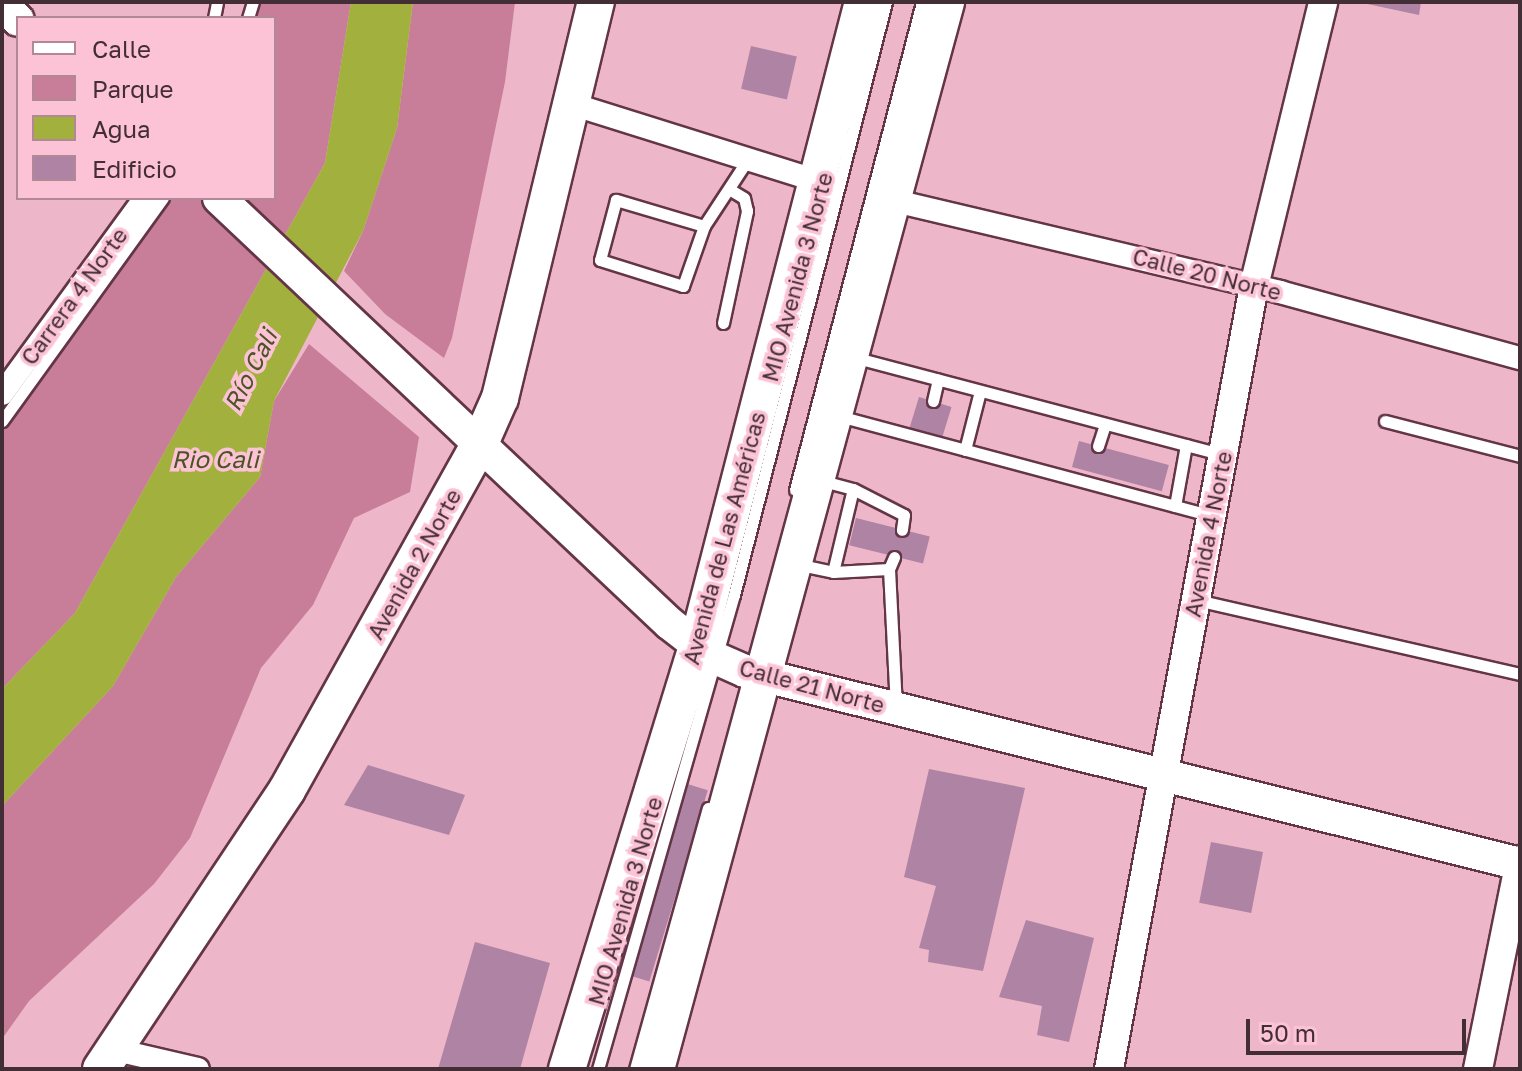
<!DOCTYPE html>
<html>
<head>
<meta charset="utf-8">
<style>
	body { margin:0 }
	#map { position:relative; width:1522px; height:1071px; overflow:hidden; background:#eeb6c9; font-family:"Golos Text",sans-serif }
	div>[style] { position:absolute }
	.green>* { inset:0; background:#c87e99 }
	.water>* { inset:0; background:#a2b13d }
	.building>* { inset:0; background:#af83a3; transform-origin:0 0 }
	.roads { filter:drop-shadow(2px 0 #633547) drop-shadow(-2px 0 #633547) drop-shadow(0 2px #633547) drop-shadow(0 -2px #633547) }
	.service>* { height:11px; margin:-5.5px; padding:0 5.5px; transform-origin:5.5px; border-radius:5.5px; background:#fff }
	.minor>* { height:22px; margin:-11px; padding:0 11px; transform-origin:11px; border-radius:11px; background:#fff }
	.tertiary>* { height:28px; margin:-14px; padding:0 14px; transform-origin:14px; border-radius:14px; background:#fff }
	.secondary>* { height:32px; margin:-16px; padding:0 16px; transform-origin:16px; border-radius:16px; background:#fff }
	.primary>* { height:36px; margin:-18px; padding:0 18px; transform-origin:18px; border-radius:18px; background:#fff }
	span { translate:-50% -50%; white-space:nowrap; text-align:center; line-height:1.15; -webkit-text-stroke:7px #fcc3d6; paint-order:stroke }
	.street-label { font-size:22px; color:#442e35 }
	.water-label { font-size:24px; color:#4c5325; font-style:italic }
	.frame { position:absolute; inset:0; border:4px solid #442e35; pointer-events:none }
	.legend { position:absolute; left:16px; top:16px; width:260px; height:184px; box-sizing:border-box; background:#fcc3d6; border:2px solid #b28796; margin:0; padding:10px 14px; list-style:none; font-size:24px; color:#442e35 }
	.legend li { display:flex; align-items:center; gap:16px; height:40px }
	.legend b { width:40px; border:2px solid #b28796 }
	.scale { position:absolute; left:1246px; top:1019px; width:220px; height:36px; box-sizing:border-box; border:4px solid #442e35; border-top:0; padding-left:10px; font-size:24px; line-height:28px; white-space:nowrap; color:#442e35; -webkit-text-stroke:6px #fcc3d6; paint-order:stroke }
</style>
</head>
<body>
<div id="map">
	<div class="green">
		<div style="clip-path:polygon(253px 2px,351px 2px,325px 163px,75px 613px,2px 689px,2px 421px,163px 198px,274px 198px,274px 18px,248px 18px)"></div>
		<div style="clip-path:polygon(413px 2px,515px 2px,505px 82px,452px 338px,444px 358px,385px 314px,344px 271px,363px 231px,397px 128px)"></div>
		<div style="clip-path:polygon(309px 344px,419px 437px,410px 492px,354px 518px,313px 605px,261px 668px,190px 838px,154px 884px,29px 1001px,2px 1039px,2px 806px,113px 686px,176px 577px,260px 477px,274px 401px)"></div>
	</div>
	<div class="water">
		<div style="clip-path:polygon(351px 2px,413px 2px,397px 128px,363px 231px,274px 401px,260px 477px,176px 577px,113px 686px,2px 806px,2px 689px,75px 613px,325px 163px)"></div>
	</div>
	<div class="building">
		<div style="clip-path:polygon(1358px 2px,1421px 2px,1419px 15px)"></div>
		<div style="left:751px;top:46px;width:47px;height:44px;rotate:13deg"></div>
		<div style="left:919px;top:397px;width:34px;height:33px;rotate:17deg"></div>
		<div style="left:1079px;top:441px;width:93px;height:27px;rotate:15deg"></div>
		<div style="left:856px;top:518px;width:76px;height:28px;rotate:14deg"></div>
		<div style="clip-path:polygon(368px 765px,465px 795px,449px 835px,344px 805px)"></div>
		<div style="clip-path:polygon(929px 769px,1025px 788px,983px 971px,928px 962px,929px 950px,919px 948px,936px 886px,904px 877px)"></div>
		<div style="left:681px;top:782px;width:28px;height:200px;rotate:17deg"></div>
		<div style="left:1211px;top:842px;width:53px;height:62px;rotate:11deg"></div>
		<div style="clip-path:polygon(1026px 920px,1094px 938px,1069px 1042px,1037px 1035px,1042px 1006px,999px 997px)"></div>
		<div style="clip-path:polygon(475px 942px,550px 963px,520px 1069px,438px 1069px)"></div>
	</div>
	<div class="roads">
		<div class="service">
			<div style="left:214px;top:18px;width:16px;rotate:-79deg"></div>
			<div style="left:248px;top:18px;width:17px;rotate:-73deg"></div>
			<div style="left:704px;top:226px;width:92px;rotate:-163.5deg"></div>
			<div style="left:616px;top:200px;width:62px;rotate:104.9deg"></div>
			<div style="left:600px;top:260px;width:87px;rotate:17.4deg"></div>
			<div style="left:683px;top:286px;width:64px;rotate:-70.7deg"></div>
			<div style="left:704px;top:226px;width:80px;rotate:-56.7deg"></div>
			<div style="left:723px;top:323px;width:115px;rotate:-77.9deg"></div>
			<div style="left:747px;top:211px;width:13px;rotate:-103deg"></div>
			<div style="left:744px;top:198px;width:17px;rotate:-149deg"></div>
			<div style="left:853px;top:357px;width:383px;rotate:14.8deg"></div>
			<div style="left:933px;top:401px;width:22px;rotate:-77deg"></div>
			<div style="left:839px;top:416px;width:386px;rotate:15deg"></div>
			<div style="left:2px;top:421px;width:275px;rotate:-54.2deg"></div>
			<div style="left:1385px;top:421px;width:139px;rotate:14.5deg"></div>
			<div style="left:1098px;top:446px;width:23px;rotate:-72deg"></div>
			<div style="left:965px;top:450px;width:61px;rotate:-75.7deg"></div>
			<div style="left:823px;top:481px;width:31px;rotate:15deg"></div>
			<div style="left:853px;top:489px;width:57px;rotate:27deg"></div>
			<div style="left:904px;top:515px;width:15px;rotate:98deg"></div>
			<div style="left:795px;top:490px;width:504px;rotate:-75.41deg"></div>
			<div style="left:1175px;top:506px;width:62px;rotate:-79.8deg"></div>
			<div style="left:796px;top:564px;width:38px;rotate:12deg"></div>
			<div style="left:833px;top:572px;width:56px;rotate:-3.1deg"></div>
			<div style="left:889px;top:569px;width:13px;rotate:-67deg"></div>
			<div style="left:889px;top:569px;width:138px;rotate:87.1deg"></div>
			<div style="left:833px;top:572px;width:85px;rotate:-76.5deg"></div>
			<div style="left:1197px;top:600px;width:331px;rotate:12.9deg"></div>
			<div style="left:598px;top:1069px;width:493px;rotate:-74deg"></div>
			<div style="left:734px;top:595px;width:612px;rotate:-75.62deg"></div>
			<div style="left:635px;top:1069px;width:271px;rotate:-74.4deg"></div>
		</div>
		<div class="minor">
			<div style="left:575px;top:105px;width:254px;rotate:17.4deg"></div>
			<div style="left:891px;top:200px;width:400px;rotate:13.3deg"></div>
			<div style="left:1280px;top:292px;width:249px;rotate:15.4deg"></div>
			<div style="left:2px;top:394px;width:243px;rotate:-53.9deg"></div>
			<div style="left:116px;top:1050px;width:84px;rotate:13deg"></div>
		</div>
		<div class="tertiary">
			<div style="left:1109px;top:1069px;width:796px;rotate:-79.51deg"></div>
			<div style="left:1254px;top:286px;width:292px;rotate:-76.3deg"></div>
			<div style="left:1478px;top:1069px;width:213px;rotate:-78.6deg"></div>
		</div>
		<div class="secondary">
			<div style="left:2px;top:6px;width:21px;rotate:41deg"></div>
			<div style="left:219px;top:198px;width:619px;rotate:43.36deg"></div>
			<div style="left:669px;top:623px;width:56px;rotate:37.7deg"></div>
			<div style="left:713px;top:657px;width:35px;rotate:24deg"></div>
			<div style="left:745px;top:671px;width:799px;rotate:13.98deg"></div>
		</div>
		<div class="primary">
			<div style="left:101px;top:1069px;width:335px;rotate:-56.3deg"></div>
			<div style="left:287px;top:790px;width:399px;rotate:-60.9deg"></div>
			<div style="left:481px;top:441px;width:47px;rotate:-66.2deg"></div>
			<div style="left:500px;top:398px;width:407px;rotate:-76.4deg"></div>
			<div style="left:567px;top:1069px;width:443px;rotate:-72.9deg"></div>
			<div style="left:697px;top:646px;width:665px;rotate:-75.55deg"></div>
			<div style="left:656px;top:1069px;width:1106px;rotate:-74.79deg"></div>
		</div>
	</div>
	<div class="street-label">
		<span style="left:1207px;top:274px;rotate:14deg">Calle 20 Norte</span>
		<span style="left:797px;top:277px;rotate:-75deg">MIO Avenida 3 Norte</span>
		<span style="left:74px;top:296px;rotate:-54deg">Carrera 4 Norte</span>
		<span style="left:1208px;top:534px;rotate:-79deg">Avenida 4 Norte</span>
		<span style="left:724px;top:538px;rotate:-75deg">Avenida de Las Américas</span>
		<span style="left:414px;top:564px;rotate:-61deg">Avenida 2 Norte</span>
		<span style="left:812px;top:686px;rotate:15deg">Calle 21 Norte</span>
		<span style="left:625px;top:901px;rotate:-74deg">MIO Avenida 3 Norte</span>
	</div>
	<div class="water-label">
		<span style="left:250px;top:370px;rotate:-63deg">Río Cali</span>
		<span style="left:215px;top:459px">Rio Cali</span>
	</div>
	<div class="frame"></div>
	<ul class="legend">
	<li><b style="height:10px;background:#fff"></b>Calle</li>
	<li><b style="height:22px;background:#c87e99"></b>Parque</li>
	<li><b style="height:22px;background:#a2b13d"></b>Agua</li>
	<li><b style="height:22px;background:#af83a3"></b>Edificio</li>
	</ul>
	<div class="scale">50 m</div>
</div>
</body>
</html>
